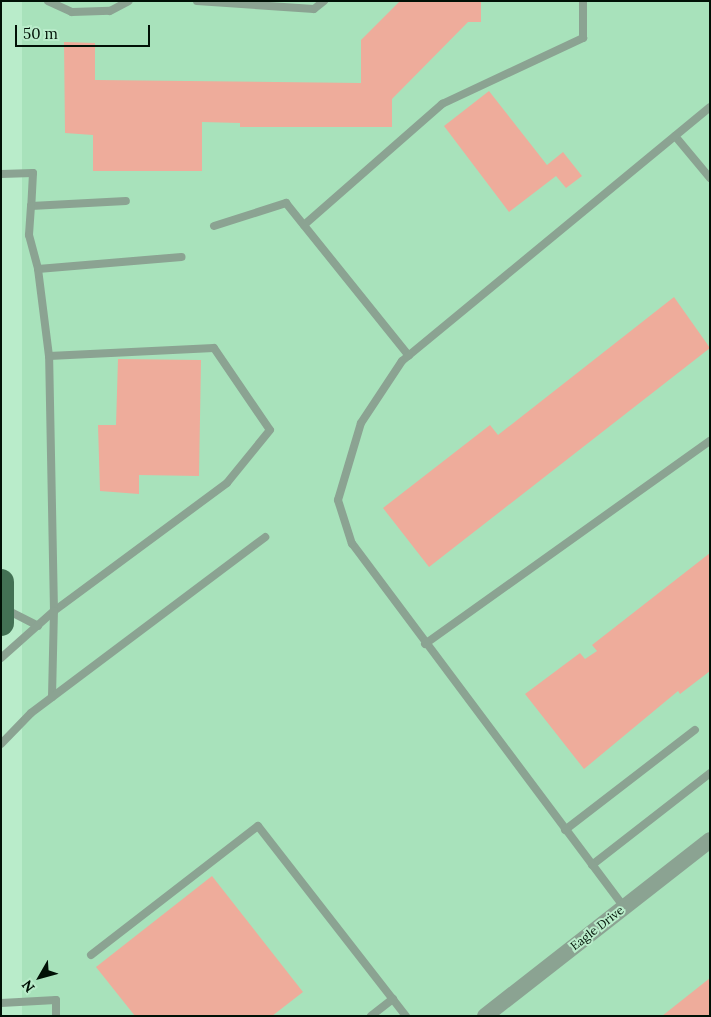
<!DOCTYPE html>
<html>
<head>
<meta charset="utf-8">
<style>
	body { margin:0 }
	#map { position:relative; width:711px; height:1017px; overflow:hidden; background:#b9ecca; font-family:Lora,serif }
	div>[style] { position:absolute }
	.built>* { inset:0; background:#a8e2bb; transform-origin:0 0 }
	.building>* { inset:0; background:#eeac9b }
	.lane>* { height:8px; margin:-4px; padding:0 4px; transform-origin:4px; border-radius:4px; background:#8ba392 }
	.street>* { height:16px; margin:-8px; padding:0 8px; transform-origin:8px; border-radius:8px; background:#8ba392 }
	.primary>* { height:26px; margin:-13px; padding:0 13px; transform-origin:13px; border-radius:13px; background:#437154 }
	span { translate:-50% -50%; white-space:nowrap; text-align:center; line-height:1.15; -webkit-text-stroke:4px #b9ecca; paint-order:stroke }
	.street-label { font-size:12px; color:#011106 }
	.frame { position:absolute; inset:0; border:2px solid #011106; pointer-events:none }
	.north { position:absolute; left:15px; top:952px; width:50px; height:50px; -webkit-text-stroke:4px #b9ecca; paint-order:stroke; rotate:232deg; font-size:14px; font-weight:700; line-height:20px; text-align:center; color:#011106 }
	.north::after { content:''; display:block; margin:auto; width:18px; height:22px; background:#011106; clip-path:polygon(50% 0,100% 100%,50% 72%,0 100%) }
	.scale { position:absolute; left:15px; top:25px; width:135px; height:22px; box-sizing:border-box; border:2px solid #011106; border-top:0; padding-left:6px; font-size:15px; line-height:18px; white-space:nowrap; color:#011106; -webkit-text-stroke:4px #b9ecca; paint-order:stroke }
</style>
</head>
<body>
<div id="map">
	<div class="built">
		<div style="left:22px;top:1px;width:688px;height:1015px"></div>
	</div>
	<div class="building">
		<div style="clip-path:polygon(400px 1px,481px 1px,481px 22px,468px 22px,392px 99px,392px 127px,240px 127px,240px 123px,202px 122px,202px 171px,93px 171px,93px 135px,65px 133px,64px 42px,95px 43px,95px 80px,361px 83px,361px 40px)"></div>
		<div style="clip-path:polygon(489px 91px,547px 165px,563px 152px,582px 176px,566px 188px,556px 176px,509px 212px,444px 126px)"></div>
		<div style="clip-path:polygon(674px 297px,710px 348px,429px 567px,383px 508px,490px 425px,498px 435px)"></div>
		<div style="clip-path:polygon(118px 359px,201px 360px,199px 476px,139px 475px,139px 494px,100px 491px,98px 425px,116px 425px)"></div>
		<div style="clip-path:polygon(710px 553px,710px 671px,680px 694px,678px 691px,584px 769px,525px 694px,580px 653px,585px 659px,597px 651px,592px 645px)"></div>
		<div style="clip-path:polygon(212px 876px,303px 992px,272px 1016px,135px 1016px,96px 967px)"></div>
		<div style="clip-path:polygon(710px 978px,710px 1016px,662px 1016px)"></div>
	</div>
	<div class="lane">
		<div style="left:48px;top:1px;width:26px;rotate:25deg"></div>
		<div style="left:72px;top:12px;width:38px;rotate:-2deg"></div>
		<div style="left:110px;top:11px;width:21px;rotate:-28deg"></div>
		<div style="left:197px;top:1px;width:117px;rotate:3.9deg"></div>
		<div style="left:314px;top:9px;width:13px;rotate:-39deg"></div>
		<div style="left:675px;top:136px;width:55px;rotate:50.2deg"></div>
		<div style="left:1px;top:174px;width:32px;rotate:-2deg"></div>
		<div style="left:33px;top:173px;width:33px;rotate:93deg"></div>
		<div style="left:31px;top:206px;width:95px;rotate:-3deg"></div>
		<div style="left:31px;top:206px;width:29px;rotate:94deg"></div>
		<div style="left:29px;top:235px;width:35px;rotate:75deg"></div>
		<div style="left:38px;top:269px;width:144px;rotate:-4.8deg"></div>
		<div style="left:304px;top:225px;width:184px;rotate:-41.2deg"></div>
		<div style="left:442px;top:104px;width:156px;rotate:-25.1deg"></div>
		<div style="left:583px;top:38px;width:37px;rotate:-90deg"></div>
		<div style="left:214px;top:226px;width:76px;rotate:-17.7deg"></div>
		<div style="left:286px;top:203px;width:196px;rotate:51.2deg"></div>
		<div style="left:38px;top:269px;width:88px;rotate:82.8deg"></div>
		<div style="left:49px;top:356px;width:165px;rotate:-2.8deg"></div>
		<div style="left:214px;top:348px;width:99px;rotate:55.7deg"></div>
		<div style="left:270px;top:430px;width:68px;rotate:129.1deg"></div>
		<div style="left:227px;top:483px;width:215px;rotate:143.5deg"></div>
		<div style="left:54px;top:611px;width:255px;rotate:-91.1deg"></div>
		<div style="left:7px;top:610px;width:35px;rotate:27deg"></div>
		<div style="left:425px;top:644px;width:350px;rotate:-35.5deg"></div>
		<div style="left:1px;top:658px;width:71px;rotate:-41.6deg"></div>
		<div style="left:52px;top:697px;width:86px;rotate:-88.7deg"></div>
		<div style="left:1px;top:744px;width:43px;rotate:-45.9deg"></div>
		<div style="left:31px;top:713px;width:293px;rotate:-36.9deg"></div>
		<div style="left:565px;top:830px;width:164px;rotate:-37.6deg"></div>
		<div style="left:592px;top:865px;width:150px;rotate:-37.9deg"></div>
		<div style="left:624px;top:907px;width:454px;rotate:-126.8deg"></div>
		<div style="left:352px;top:544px;width:46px;rotate:-107.7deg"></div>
		<div style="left:338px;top:500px;width:80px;rotate:-73.4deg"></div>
		<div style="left:361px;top:423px;width:74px;rotate:-56.5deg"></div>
		<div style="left:402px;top:361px;width:399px;rotate:-39.5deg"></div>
		<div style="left:91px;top:955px;width:211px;rotate:-37.7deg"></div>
		<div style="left:258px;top:826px;width:241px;rotate:52.1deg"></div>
		<div style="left:1px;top:1003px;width:55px;rotate:-3.1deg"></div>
		<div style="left:56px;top:1000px;width:16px;rotate:90deg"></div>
		<div style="left:371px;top:1016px;width:28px;rotate:-38deg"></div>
	</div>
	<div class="street">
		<div style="left:485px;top:1016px;width:286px;rotate:-38deg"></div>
	</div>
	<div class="primary">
		<div style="left:1px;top:582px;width:41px;rotate:90deg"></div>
	</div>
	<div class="street-label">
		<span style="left:597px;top:928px;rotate:-38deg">Eagle Drive</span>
	</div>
	<div class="frame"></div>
	<div class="north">N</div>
	<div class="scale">50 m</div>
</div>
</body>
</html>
